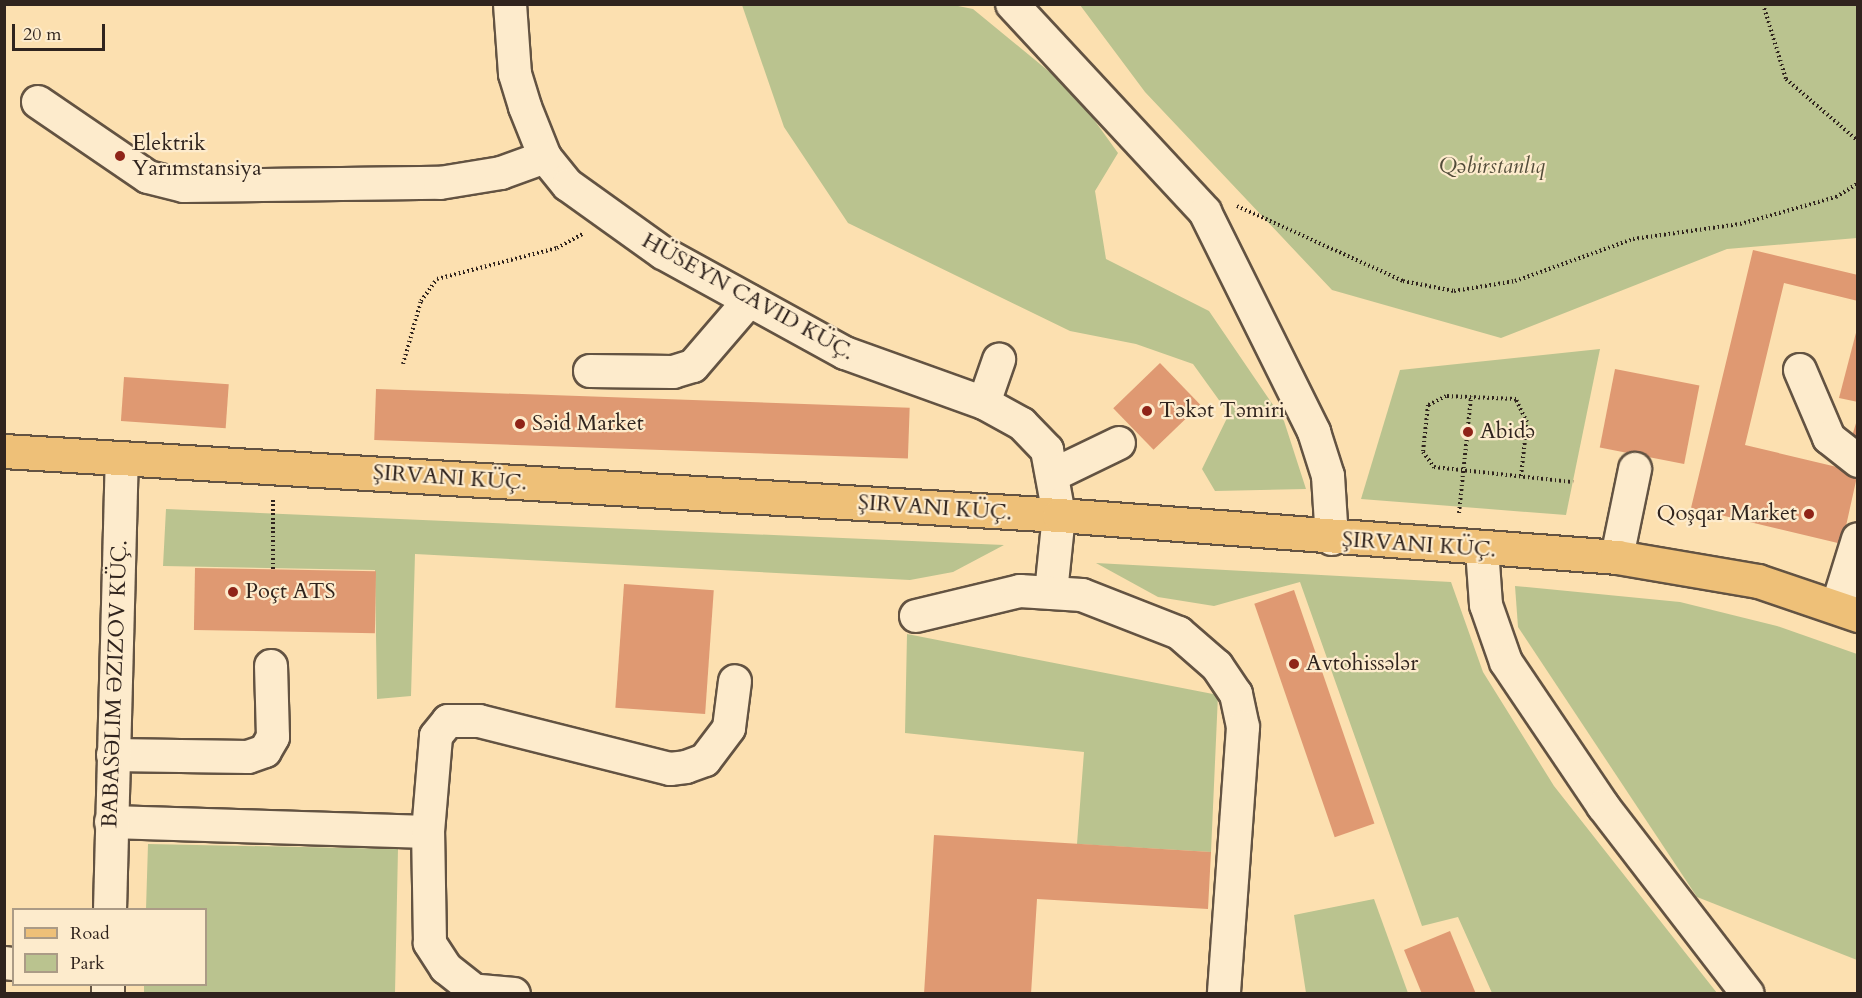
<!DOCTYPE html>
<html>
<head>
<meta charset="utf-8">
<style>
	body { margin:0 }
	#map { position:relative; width:1862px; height:998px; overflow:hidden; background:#fce0b0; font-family:Cardo,serif }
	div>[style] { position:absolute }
	.green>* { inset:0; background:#bac38f }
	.building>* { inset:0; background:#df9972; transform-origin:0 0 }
	.path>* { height:4px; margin-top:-2px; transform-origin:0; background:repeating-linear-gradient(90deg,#30241e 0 1.5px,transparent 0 4.5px) }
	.roads { filter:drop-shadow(2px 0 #635342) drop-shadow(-2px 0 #635342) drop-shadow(0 2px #635342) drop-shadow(0 -2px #635342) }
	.minor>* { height:32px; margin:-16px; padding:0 16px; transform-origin:16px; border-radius:16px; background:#fdebcc }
	.major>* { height:33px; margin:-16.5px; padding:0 16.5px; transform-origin:16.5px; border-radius:16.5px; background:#eec078 }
	.dots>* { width:16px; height:16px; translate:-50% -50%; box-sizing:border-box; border:3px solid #fdebcc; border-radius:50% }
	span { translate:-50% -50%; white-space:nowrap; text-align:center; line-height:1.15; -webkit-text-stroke:4.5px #fdebcc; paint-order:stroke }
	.poi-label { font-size:22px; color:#30241e }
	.left { translate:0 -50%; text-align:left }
	.right { translate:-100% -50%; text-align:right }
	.park-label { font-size:22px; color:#524c3a; font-style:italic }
	.street-label { font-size:22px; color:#30241e }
	.frame { position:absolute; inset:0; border:6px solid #30241e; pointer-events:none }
	.legend { position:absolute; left:12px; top:908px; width:195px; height:78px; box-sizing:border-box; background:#fdebcc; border:2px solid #ab9b86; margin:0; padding:8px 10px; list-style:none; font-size:18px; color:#30241e }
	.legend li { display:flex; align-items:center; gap:12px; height:30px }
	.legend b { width:30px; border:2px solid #ab9b86 }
	.scale { position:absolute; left:12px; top:24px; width:93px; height:27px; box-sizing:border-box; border:3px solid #30241e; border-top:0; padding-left:8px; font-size:18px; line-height:21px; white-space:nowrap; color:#30241e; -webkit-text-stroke:4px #fdebcc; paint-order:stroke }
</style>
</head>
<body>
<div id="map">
	<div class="green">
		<div style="clip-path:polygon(948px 4px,973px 9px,1074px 92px,1118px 153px,1095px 191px,1106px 259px,1209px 311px,1284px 421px,1306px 489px,1215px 491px,1202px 469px,1229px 414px,1193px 364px,1136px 344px,1070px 331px,848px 223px,784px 127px,742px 5px)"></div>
		<div style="clip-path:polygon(1080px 5px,1857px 5px,1857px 238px,1727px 249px,1501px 338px,1332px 290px,1145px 92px)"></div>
		<div style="clip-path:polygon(1600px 349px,1566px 515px,1361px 499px,1400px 370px)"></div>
		<div style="clip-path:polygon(166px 509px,1004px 545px,953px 572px,910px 580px,415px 554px,411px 696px,377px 699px,375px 570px,163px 566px)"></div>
		<div style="clip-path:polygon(1096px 563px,1451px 582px,1483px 672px,1554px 786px,1717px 993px,1492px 993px,1458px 917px,1422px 926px,1300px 582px,1214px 606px,1158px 597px)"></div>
		<div style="clip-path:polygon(1515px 586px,1680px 602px,1777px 626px,1857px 654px,1857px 960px,1697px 897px,1518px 627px)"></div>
		<div style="clip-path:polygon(907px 634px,1218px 695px,1211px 852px,1077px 844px,1084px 752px,905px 733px)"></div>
		<div style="clip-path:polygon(148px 844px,398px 849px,395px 993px,144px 993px,144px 985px,206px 984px,206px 910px,146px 909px)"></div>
		<div style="clip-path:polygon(1374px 899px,1408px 993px,1306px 993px,1294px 915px)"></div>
	</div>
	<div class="building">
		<div style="clip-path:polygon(1753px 250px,1858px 275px,1858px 301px,1784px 283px,1745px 445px,1858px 472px,1842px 544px,1691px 508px)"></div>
		<div style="clip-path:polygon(1858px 325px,1858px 402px,1839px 398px)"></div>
		<div style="left:1160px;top:363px;width:58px;height:65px;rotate:46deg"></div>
		<div style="left:1615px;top:369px;width:86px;height:80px;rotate:11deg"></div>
		<div style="left:124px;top:377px;width:105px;height:44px;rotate:4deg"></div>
		<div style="left:376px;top:389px;width:534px;height:51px;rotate:2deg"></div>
		<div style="clip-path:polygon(1858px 417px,1858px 440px,1851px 439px)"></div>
		<div style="left:195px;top:568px;width:181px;height:62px;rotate:1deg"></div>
		<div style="left:624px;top:584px;width:90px;height:124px;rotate:4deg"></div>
		<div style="left:1294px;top:590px;width:247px;height:42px;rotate:71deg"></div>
		<div style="clip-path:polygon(934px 835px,1211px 852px,1208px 909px,1037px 899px,1031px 994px,924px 994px)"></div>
		<div style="clip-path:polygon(1450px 931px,1476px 994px,1422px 994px,1404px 950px)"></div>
	</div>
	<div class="path">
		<div style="left:1763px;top:4px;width:78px;rotate:73deg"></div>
		<div style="left:1786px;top:79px;width:95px;rotate:40.7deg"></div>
		<div style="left:1237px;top:206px;width:182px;rotate:24.3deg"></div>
		<div style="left:1403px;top:281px;width:52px;rotate:11.1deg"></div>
		<div style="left:1454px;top:291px;width:62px;rotate:-9.3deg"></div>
		<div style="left:1515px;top:281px;width:125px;rotate:-19.6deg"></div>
		<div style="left:1633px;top:239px;width:108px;rotate:-8deg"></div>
		<div style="left:1740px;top:224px;width:100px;rotate:-15.7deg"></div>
		<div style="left:1836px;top:197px;width:26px;rotate:-32deg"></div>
		<div style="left:403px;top:364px;width:66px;rotate:-74.1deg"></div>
		<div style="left:421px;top:301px;width:27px;rotate:-54deg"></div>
		<div style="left:437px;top:279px;width:124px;rotate:-14.5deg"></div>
		<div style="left:557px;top:248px;width:29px;rotate:-29deg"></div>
		<div style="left:1521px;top:476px;width:54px;rotate:-83.7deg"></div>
		<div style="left:1527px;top:422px;width:25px;rotate:-116deg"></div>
		<div style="left:1516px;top:399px;width:70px;rotate:-177.5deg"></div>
		<div style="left:1446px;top:396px;width:20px;rotate:153deg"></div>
		<div style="left:1428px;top:405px;width:47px;rotate:96.1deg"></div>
		<div style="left:1423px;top:452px;width:19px;rotate:54deg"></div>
		<div style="left:1434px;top:467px;width:140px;rotate:6.2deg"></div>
		<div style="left:1459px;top:513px;width:117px;rotate:-84.1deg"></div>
		<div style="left:273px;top:569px;width:71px;rotate:-90deg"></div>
	</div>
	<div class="roads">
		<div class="minor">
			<div style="left:510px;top:4px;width:70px;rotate:85.9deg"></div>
			<div style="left:515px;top:74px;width:34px;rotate:73deg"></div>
			<div style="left:525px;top:107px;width:54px;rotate:68.2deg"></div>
			<div style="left:545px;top:157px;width:36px;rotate:51deg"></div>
			<div style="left:568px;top:185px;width:117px;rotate:35.6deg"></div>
			<div style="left:663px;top:253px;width:208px;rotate:28.8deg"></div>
			<div style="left:845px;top:353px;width:148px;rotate:19.8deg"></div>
			<div style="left:984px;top:403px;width:43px;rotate:28.9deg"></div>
			<div style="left:1022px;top:424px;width:36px;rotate:46deg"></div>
			<div style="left:1047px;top:450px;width:66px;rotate:79.5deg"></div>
			<div style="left:1059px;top:515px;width:78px;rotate:95.9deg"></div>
			<div style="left:1012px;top:4px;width:284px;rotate:47.1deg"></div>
			<div style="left:1205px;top:212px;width:246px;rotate:63.6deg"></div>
			<div style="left:1314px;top:432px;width:46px;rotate:72.3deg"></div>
			<div style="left:1328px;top:476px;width:63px;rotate:86.4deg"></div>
			<div style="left:38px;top:102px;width:133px;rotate:34.3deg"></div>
			<div style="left:148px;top:177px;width:37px;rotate:14deg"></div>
			<div style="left:184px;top:186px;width:256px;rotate:-0.7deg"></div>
			<div style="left:440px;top:183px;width:62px;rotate:-9.3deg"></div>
			<div style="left:501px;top:173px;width:47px;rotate:-20deg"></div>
			<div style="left:1800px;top:370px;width:74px;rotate:66.9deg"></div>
			<div style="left:1829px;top:438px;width:37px;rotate:38deg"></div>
			<div style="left:590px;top:371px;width:83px;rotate:0.7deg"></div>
			<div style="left:673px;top:372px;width:21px;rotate:-17deg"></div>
			<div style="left:693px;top:366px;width:86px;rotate:-49.3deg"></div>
			<div style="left:984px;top:403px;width:46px;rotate:-70.8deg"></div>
			<div style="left:1055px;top:474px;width:71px;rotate:-25.8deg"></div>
			<div style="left:1482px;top:549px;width:56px;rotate:85.9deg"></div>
			<div style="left:1486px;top:605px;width:60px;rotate:70.7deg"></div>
			<div style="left:1506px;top:662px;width:174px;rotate:56deg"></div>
			<div style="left:1603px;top:806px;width:237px;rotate:52.4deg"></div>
			<div style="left:1617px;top:557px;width:90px;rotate:-78.4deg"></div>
			<div style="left:1837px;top:607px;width:71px;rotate:-72.8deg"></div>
			<div style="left:916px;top:616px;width:107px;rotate:-13.5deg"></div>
			<div style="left:1020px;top:591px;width:62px;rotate:3.7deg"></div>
			<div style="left:1082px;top:595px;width:104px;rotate:21.4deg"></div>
			<div style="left:1179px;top:633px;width:50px;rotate:41deg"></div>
			<div style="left:1217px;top:666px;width:34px;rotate:56deg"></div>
			<div style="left:1236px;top:694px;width:34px;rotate:78deg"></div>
			<div style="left:1243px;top:727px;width:268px;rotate:94.1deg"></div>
			<div style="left:113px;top:755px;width:135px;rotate:0.8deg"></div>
			<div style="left:248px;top:757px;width:18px;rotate:-19deg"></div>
			<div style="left:265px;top:751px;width:16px;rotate:-60deg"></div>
			<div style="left:273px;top:737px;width:71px;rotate:-91.6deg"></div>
			<div style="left:111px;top:822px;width:317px;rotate:1.8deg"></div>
			<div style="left:110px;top:910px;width:452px;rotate:-88.5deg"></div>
			<div style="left:4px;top:963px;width:10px;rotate:6deg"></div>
			<div style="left:480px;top:991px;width:34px;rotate:5deg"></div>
			<div style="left:108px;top:994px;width:10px;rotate:-90deg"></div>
			<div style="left:479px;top:994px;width:42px;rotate:-141.8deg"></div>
			<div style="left:446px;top:968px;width:30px;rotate:-123deg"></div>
			<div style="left:430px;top:943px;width:111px;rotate:-91deg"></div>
			<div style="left:428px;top:832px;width:96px;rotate:-85.2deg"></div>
			<div style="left:436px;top:736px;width:19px;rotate:-51deg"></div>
			<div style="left:448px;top:721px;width:31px"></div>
			<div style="left:479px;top:721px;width:197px;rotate:14.1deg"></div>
			<div style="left:670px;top:769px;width:16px;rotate:-7deg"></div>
			<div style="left:686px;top:767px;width:20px;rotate:-20deg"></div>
			<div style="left:705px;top:760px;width:40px;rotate:-53deg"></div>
			<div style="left:729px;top:728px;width:47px;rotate:-82.7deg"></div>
		</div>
		<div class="major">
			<div style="left:4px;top:451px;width:1057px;rotate:3.47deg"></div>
			<div style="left:1059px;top:515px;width:560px;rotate:4.3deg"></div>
			<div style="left:1617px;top:557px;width:143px;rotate:9.7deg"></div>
			<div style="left:1758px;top:581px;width:106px;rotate:18.8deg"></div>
		</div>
	</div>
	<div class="dots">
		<div style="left:120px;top:156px;background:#8f2418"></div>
		<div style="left:1147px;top:411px;background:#8f2418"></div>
		<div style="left:520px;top:424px;background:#8f2418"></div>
		<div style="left:1468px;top:432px;background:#8f2418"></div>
		<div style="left:1809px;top:514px;background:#8f2418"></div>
		<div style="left:233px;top:592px;background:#8f2418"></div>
		<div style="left:1294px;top:664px;background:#8f2418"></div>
	</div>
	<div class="poi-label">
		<span class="left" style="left:132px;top:156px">Elektrik<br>Yarımstansiya</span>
		<span class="left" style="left:1159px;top:411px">Təkət Təmiri</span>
		<span class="left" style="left:532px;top:424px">Səid Market</span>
		<span class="left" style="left:1480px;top:432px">Abidə</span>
		<span class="right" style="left:1797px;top:514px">Qoşqar Market</span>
		<span class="left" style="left:245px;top:592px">Poçt ATS</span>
		<span class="left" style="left:1306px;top:664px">Avtohissələr</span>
	</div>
	<div class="park-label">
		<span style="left:1492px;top:167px">Qəbirstanlıq</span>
	</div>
	<div class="street-label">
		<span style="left:748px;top:297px;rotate:29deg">HÜSEYN CAVID KÜÇ.</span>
		<span style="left:450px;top:478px;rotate:4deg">ŞIRVANI KÜÇ.</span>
		<span style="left:935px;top:508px;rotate:4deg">ŞIRVANI KÜÇ.</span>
		<span style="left:1419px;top:545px;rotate:4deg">ŞIRVANI KÜÇ.</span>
		<span style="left:115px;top:684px;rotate:-88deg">BABASƏLIM ƏZIZOV KÜÇ.</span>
	</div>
	<div class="frame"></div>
	<ul class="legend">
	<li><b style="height:8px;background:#eec078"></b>Road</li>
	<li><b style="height:16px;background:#bac38f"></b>Park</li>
	</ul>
	<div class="scale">20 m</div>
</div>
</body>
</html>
